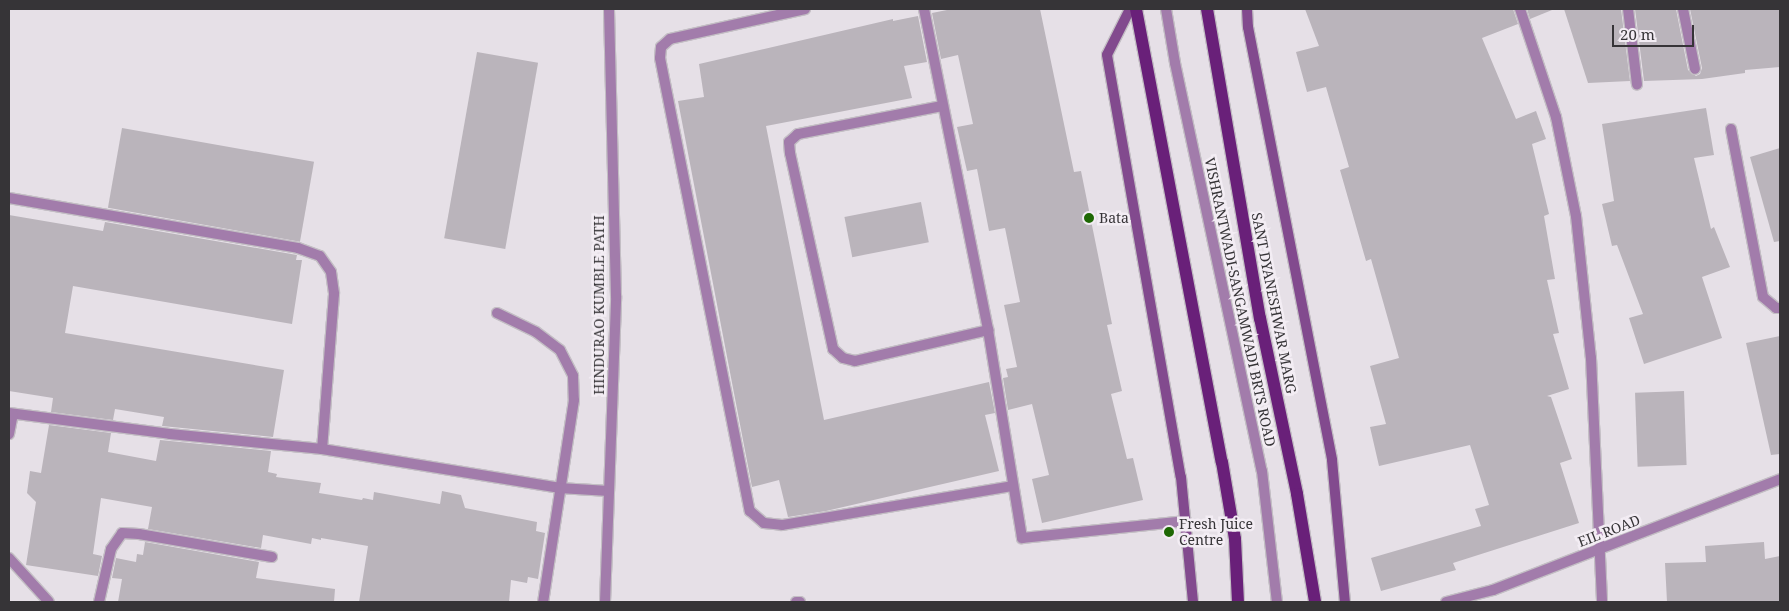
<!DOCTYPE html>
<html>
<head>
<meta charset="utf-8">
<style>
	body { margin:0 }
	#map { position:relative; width:1789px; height:611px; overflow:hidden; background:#e6e0e7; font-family:"Noto Serif",serif }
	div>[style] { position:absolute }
	.building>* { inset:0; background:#bab4bb; transform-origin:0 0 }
	.roads { filter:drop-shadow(1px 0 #c3bec4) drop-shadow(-1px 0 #c3bec4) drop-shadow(0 1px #c3bec4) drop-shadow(0 -1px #c3bec4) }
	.lane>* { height:10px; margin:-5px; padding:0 5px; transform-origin:5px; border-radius:5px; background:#a27cab }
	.street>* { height:10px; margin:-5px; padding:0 5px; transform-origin:5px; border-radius:5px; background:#a27cab }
	.secondary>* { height:10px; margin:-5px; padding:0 5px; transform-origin:5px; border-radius:5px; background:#824a8e }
	.primary>* { height:12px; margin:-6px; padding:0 6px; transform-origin:6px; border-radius:6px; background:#692079 }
	.dots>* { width:14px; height:14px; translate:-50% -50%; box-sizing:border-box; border:2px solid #f3edf4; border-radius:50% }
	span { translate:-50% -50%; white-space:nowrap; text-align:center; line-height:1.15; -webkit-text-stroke:5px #f3edf4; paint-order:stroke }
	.poi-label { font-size:14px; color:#363437 }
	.left { translate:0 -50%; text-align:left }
	.street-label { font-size:14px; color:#363437 }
	.frame { position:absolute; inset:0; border:10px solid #363437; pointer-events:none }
	.scale { position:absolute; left:1612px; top:25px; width:82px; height:22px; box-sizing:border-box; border:2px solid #363437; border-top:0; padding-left:6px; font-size:15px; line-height:18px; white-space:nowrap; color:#363437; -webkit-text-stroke:4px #f3edf4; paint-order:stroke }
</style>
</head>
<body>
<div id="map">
	<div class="building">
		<div style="clip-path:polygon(952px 9px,1040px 9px,1074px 172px,1081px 171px,1112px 324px,1107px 325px,1122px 391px,1111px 394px,1127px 459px,1133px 458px,1143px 500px,1042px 523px,1032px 479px,1049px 475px,1032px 404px,1008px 410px,1003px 378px,1008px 377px,1006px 369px,1017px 367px,1004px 305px,1020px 302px,1005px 228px,989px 231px,977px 169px,967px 171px,957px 127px,973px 124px,958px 55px,941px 59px,932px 13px)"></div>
		<div style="clip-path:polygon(1305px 9px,1513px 9px,1518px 24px,1482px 38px,1516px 119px,1536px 111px,1546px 139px,1532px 144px,1549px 214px,1544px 216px,1555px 279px,1547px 280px,1559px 333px,1553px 334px,1569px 389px,1547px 396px,1551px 397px,1572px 459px,1560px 463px,1579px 523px,1453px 563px,1456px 570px,1381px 591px,1371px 558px,1481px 526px,1475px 509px,1489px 505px,1470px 445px,1379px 466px,1370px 427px,1386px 424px,1370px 366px,1399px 358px,1371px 259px,1366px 261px,1340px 170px,1349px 167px,1326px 87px,1307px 92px,1296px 52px,1319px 46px)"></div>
		<div style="clip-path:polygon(1527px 9px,1552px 9px,1552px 10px,1530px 19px)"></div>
		<div style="clip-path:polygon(1564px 9px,1621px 9px,1630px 81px,1588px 83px)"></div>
		<div style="clip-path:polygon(1635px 9px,1676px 9px,1688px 70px,1696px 76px,1700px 74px,1702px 68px,1690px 9px,1780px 9px,1780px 67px,1745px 70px,1745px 73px,1702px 79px,1644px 81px)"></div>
		<div style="clip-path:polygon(918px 16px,927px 62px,904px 66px,912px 98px,766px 126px,824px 420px,989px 382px,995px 413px,985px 415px,999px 471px,826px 511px,788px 517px,779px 480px,752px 487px,678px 101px,704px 97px,699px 64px,893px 19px,893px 21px)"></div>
		<div style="left:477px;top:52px;width:62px;height:189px;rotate:10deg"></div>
		<div style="clip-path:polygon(1706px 108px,1714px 155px,1694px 158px,1711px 229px,1714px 227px,1730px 267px,1702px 277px,1722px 338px,1644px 364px,1629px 318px,1643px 314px,1617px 245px,1612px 246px,1602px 204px,1614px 201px,1602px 124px)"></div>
		<div style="left:122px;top:128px;width:195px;height:81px;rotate:10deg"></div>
		<div style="clip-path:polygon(1780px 148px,1780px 241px,1774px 242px,1750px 157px)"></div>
		<div style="left:921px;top:202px;width:41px;height:78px;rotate:79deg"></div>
		<div style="clip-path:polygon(9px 215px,103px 231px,105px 222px,297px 255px,296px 260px,302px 260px,292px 324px,73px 286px,65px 333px,284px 370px,273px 437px,162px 426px,164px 417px,115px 409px,113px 420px,51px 412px,53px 398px,9px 391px)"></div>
		<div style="clip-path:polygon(1780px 336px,1780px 454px,1771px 455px,1746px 343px)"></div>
		<div style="left:1684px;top:391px;width:74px;height:49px;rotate:88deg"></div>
		<div style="clip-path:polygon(49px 425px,111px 433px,108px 452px,156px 461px,160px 440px,271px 451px,268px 472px,277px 474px,276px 477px,321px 483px,319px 493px,362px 500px,363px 498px,373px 500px,374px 492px,440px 504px,442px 491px,461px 495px,465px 508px,537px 522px,536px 531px,545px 533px,538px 579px,528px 577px,527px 583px,511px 580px,509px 602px,359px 602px,368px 546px,321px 538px,321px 540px,312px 538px,311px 544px,263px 535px,261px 548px,148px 529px,152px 507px,101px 498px,93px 554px,102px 556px,98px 576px,26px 565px,36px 502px,27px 493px,30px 471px,41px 473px)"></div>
		<div style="clip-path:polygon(145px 542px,259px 562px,256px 578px,335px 589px,334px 602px,118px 602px,122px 579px,112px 578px,116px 558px,136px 562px,137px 554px,143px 555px)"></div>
		<div style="clip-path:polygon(1764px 542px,1765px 559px,1780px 556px,1780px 602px,1667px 602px,1665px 563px,1706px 562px,1705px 546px)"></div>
	</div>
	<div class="roads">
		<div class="lane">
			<div style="left:1166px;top:9px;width:55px;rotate:80.5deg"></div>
			<div style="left:1175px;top:63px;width:417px;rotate:78deg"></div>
			<div style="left:1262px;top:471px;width:132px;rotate:83.5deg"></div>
			<div style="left:1731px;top:129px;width:171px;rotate:79.2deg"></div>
			<div style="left:1763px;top:297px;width:17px;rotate:40deg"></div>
			<div style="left:1776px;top:308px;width:4px"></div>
			<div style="left:9px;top:198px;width:293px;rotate:9.8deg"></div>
			<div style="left:298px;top:248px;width:23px;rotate:20deg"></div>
			<div style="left:320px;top:256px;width:19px;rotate:55deg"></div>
			<div style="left:331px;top:272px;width:22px;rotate:82deg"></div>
			<div style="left:334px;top:294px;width:155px;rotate:94.4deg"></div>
			<div style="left:497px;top:313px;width:43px;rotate:26deg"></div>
			<div style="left:536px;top:332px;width:30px;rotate:37deg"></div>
			<div style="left:560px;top:350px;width:29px;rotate:63deg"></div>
			<div style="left:573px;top:376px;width:24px;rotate:88deg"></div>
			<div style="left:574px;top:400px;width:204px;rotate:98.7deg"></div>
			<div style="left:9px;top:413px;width:162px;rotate:7.4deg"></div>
			<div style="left:170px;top:434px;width:153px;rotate:5.6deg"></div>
			<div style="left:322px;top:449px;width:240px;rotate:9.3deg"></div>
			<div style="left:559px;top:488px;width:50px;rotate:3.4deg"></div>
			<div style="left:9px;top:434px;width:20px;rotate:-79deg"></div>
			<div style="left:9px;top:558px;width:59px;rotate:47.7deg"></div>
			<div style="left:99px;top:602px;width:54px;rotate:-77.2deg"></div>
			<div style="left:111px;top:549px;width:19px;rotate:-55deg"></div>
			<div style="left:122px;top:533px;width:17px;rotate:3deg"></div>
			<div style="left:139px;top:534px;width:135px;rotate:9.8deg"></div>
			<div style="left:796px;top:602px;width:4px"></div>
		</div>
		<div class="street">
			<div style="left:805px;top:9px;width:138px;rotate:167.5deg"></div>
			<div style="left:670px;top:39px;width:12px;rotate:138deg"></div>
			<div style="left:661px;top:47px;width:11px;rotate:95deg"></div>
			<div style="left:660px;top:58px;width:462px;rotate:78.8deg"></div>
			<div style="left:750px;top:511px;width:18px;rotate:41deg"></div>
			<div style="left:764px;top:523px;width:18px;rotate:6deg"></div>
			<div style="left:782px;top:525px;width:234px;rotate:-9.6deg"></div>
			<div style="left:924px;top:9px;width:327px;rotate:78.7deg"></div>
			<div style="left:988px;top:330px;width:211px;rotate:80.7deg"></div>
			<div style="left:1022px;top:538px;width:165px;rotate:-5.9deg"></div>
			<div style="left:1520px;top:9px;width:114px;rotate:71.6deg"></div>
			<div style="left:1556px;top:117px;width:101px;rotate:78.6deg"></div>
			<div style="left:1576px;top:216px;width:143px;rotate:84deg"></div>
			<div style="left:1591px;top:358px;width:244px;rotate:87.4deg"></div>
			<div style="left:1628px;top:9px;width:76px;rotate:83.2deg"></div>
			<div style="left:1683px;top:9px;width:61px;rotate:78.7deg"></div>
			<div style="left:942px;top:106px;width:147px;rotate:169deg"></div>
			<div style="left:798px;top:134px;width:12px;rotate:138deg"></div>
			<div style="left:789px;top:142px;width:11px;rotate:85deg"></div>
			<div style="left:790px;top:153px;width:201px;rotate:77.6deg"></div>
			<div style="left:833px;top:349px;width:13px;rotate:42deg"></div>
			<div style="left:843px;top:358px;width:12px;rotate:14deg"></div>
			<div style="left:855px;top:361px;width:137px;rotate:-13.1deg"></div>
			<div style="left:605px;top:602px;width:306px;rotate:-87.9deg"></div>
			<div style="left:616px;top:296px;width:287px;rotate:-91.4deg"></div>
			<div style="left:1446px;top:602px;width:49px;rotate:-14.3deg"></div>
			<div style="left:1493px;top:590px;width:308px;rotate:-21.1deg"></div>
		</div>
		<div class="secondary">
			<div style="left:1130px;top:9px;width:51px;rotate:116.6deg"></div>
			<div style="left:1107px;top:55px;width:428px;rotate:80.1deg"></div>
			<div style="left:1181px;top:477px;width:126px;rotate:84.5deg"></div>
			<div style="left:1247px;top:9px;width:18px;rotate:87deg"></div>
			<div style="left:1248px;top:27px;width:441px;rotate:79deg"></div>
			<div style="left:1332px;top:460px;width:143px;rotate:84.8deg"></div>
		</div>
		<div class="primary">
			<div style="left:1136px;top:9px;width:461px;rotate:79.3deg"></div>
			<div style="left:1222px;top:462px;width:78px;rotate:80.4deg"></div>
			<div style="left:1235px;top:539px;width:63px;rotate:87.3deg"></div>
			<div style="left:1207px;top:9px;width:314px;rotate:80.3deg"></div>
			<div style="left:1260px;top:318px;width:180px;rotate:78.1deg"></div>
			<div style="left:1297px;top:494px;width:109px;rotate:80.5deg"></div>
		</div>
	</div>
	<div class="dots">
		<div style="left:1089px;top:218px;background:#1e6804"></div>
		<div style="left:1169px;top:532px;background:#1e6804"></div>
	</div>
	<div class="poi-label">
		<span class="left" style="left:1099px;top:218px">Bata</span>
		<span class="left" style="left:1179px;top:532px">Fresh Juice<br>Centre</span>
	</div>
	<div class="street-label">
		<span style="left:1240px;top:302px;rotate:78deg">VISHRANTWADI-SANGAMWADI BRTS ROAD</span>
		<span style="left:1274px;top:303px;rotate:79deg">SANT DYANESHWAR MARG</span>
		<span style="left:599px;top:305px;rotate:-90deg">HINDURAO KUMBLE PATH</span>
		<span style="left:1609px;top:531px;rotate:-21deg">EIL ROAD</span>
	</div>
	<div class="frame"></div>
	<div class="scale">20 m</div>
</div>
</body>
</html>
